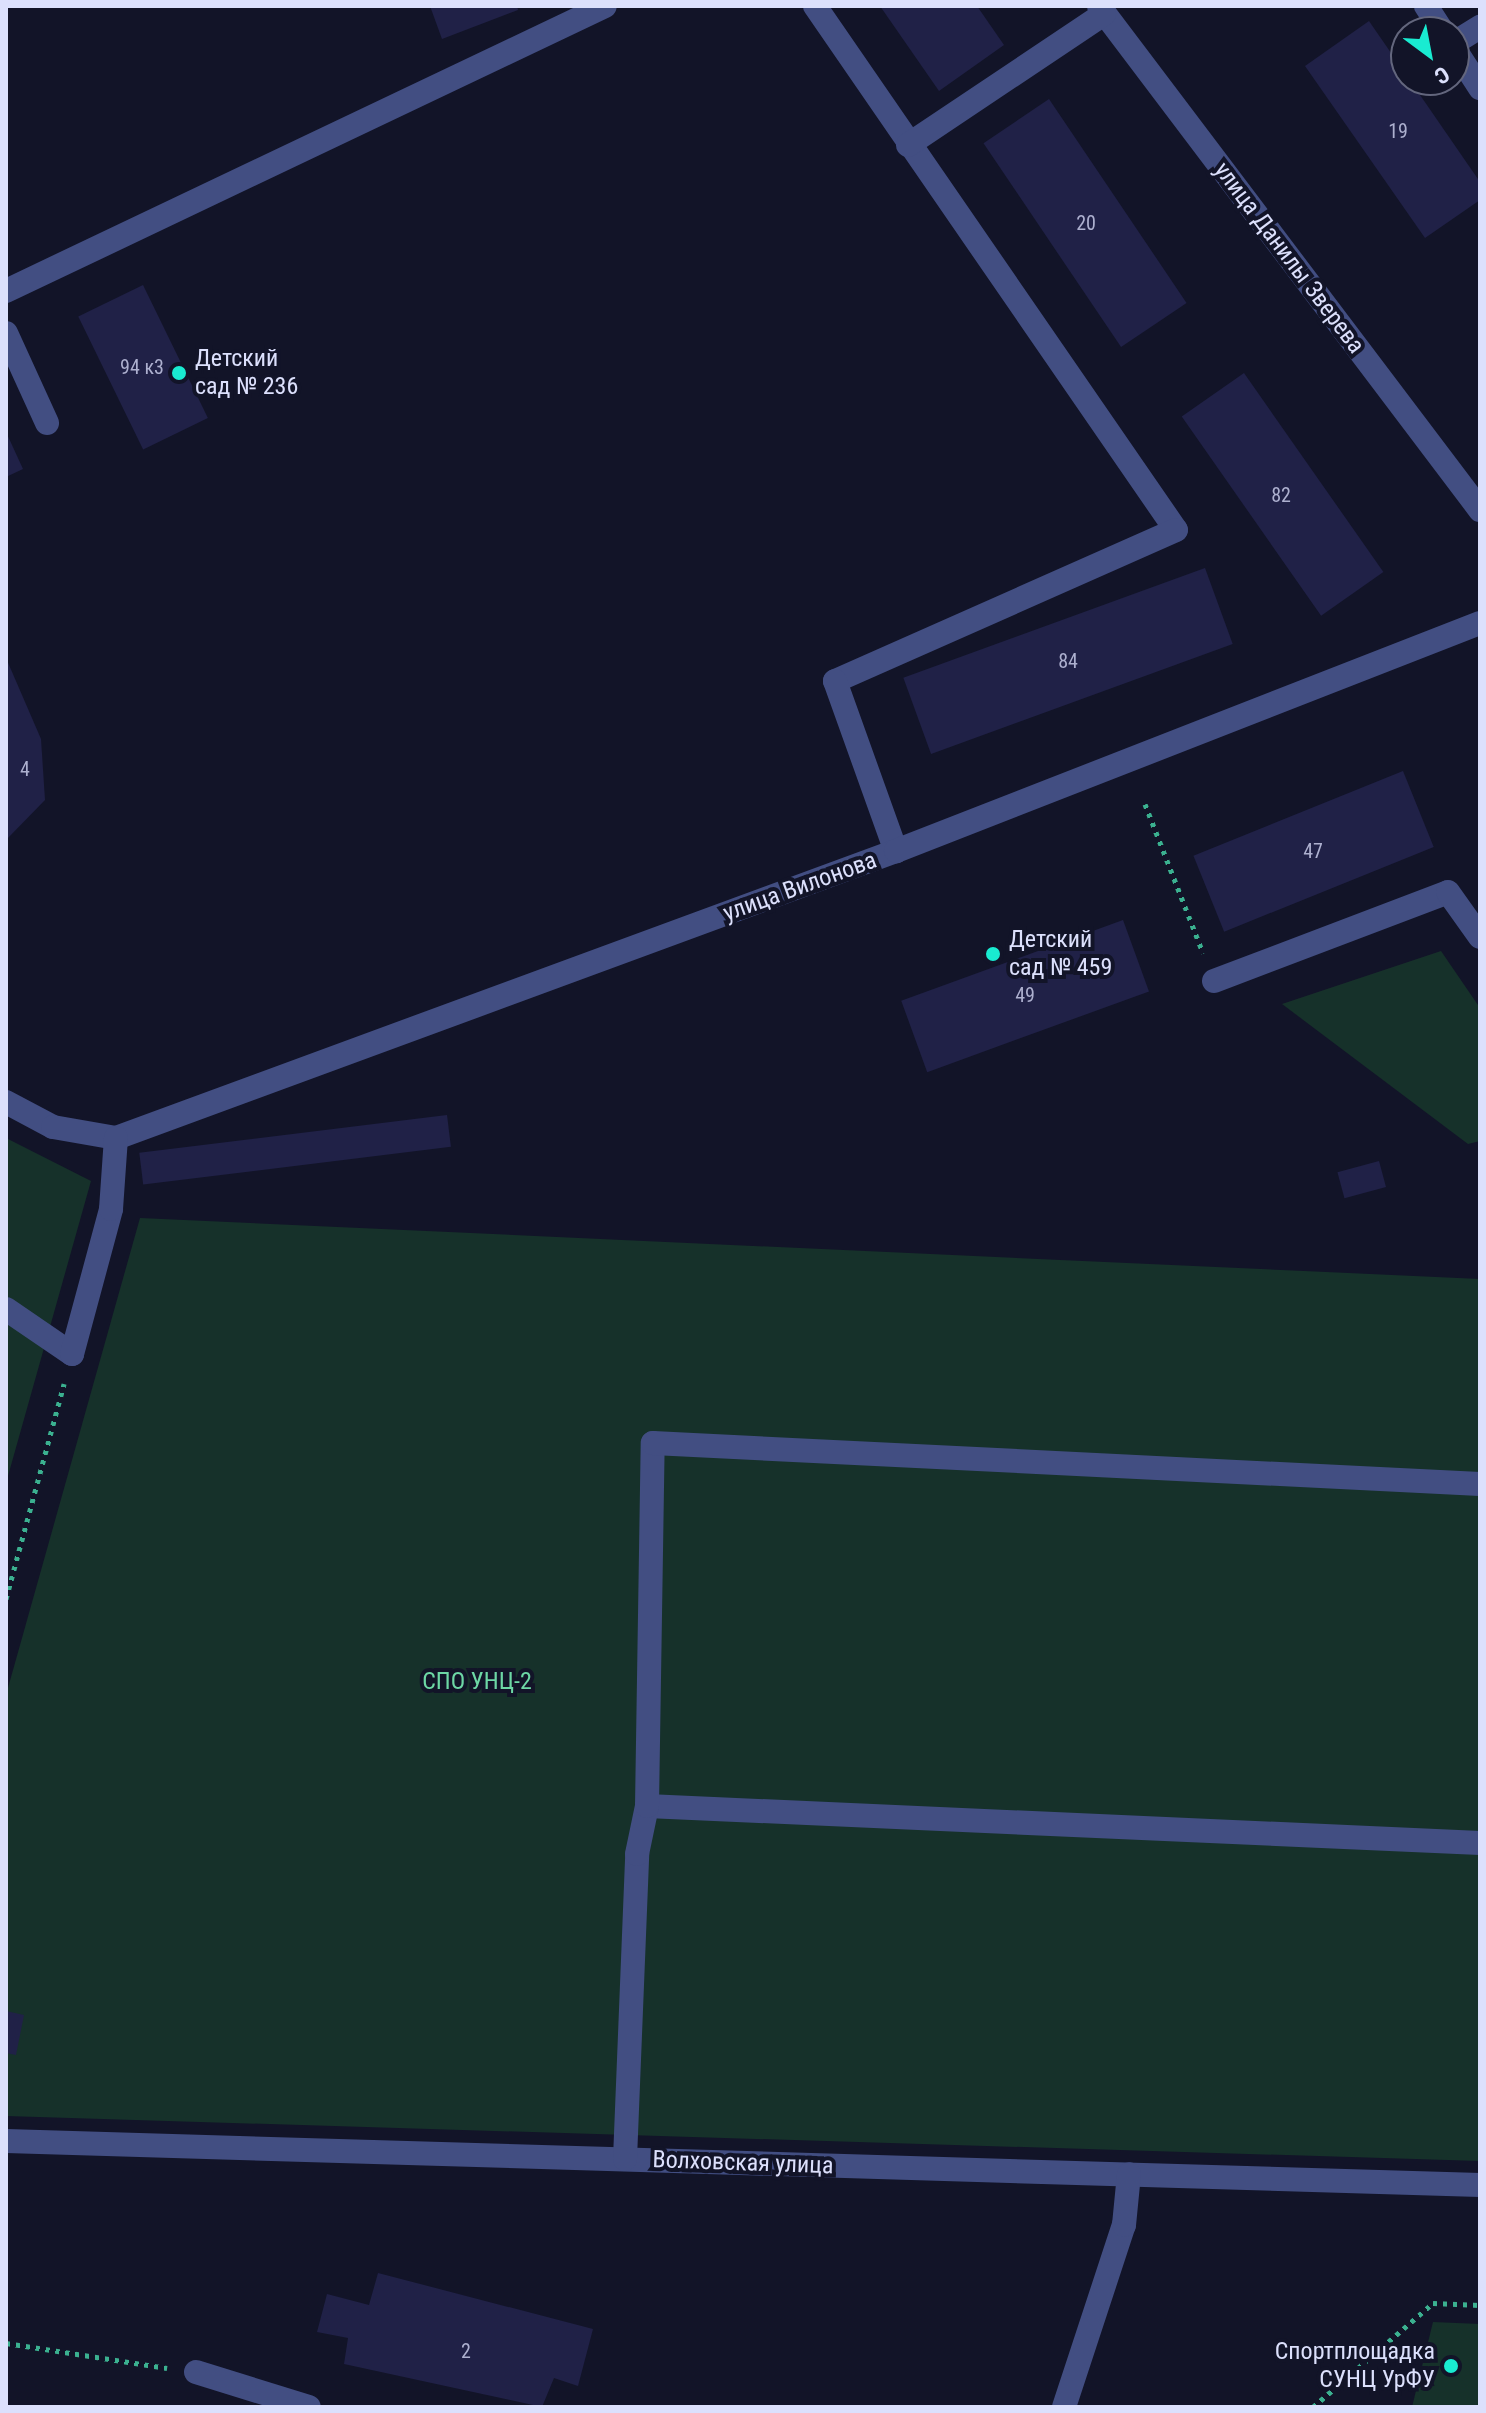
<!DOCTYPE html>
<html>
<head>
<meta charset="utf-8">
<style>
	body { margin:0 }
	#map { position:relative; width:1486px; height:2413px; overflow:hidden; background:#121428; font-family:"Roboto Condensed",sans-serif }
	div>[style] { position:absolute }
	.green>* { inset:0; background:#16312a }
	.building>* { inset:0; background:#202147; transform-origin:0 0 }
	.path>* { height:5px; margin-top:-2.5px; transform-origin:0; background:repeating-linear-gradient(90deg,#3bb190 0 4px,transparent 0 10px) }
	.minor>* { height:24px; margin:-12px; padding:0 12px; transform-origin:12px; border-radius:12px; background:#424e82 }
	.dots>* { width:22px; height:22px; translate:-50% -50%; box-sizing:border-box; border:4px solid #121428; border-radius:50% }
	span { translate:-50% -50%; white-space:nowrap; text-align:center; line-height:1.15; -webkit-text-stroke:8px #121428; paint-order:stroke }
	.number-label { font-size:20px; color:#adb0cf }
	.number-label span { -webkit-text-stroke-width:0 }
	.street-label { font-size:24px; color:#dce0fc }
	.poi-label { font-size:24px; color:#dce0fc }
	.left { translate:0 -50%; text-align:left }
	.right { translate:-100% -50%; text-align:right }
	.park-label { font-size:24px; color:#6dd7a5 }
	.frame { position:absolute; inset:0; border:8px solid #dce0fc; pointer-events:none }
	.north { position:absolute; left:1390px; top:16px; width:80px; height:80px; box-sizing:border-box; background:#121428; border:2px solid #63667d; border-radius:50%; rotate:148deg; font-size:22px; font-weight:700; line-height:32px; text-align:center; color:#dce0fc }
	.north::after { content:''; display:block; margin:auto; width:28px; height:36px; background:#19ebd1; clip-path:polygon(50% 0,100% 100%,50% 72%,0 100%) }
</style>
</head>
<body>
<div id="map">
	<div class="green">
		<div style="clip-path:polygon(1441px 951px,1480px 1008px,1480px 1141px,1468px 1144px,1282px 1004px)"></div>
		<div style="clip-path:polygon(6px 1138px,91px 1181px,6px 1483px)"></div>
		<div style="clip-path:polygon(140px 1218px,1480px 1279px,1480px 2161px,6px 2116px,6px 1695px)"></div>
		<div style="clip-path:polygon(1433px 2322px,1480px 2324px,1480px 2407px,1412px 2407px)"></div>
	</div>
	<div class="building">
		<div style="clip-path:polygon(430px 6px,517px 6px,518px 10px,442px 39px)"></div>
		<div style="clip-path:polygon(880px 6px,977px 6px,1004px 45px,939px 91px)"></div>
		<div style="clip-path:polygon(1369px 21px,1480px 182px,1480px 200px,1425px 238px,1305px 66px)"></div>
		<div style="left:1049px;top:99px;width:246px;height:79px;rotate:56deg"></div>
		<div style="left:143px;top:285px;width:148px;height:72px;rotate:64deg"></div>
		<div style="left:1244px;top:373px;width:243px;height:76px;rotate:55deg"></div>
		<div style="clip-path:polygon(6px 432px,23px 469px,6px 477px)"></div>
		<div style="left:1205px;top:568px;width:81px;height:321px;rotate:70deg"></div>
		<div style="clip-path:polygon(6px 658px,41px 739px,45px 800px,6px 840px)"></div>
		<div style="left:1403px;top:771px;width:82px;height:226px;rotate:68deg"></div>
		<div style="left:1123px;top:920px;width:76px;height:236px;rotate:70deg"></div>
		<div style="left:447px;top:1115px;width:32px;height:310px;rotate:83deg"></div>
		<div style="left:1379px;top:1161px;width:27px;height:43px;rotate:75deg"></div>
		<div style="clip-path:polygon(6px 2011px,24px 2015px,16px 2055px,6px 2053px)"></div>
		<div style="clip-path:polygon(378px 2273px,593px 2329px,578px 2386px,554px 2378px,542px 2407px,344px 2364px,348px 2338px,317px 2332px,327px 2294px,369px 2305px)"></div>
	</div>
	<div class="path">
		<div style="left:1145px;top:804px;width:160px;rotate:68.7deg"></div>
		<div style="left:6px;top:1599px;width:223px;rotate:-74.9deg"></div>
		<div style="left:6px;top:2343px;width:163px;rotate:8.8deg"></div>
		<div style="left:1313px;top:2407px;width:159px;rotate:-40.9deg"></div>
		<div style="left:1433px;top:2303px;width:47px;rotate:2.4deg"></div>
	</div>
	<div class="minor">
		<div style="left:815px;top:6px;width:636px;rotate:55.44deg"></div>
		<div style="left:1176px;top:530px;width:373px;rotate:156.1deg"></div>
		<div style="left:835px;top:681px;width:181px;rotate:70.3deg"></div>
		<div style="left:1099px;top:6px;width:632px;rotate:52.91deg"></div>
		<div style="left:1426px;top:6px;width:31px;rotate:57deg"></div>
		<div style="left:1454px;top:43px;width:31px;rotate:-32deg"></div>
		<div style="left:1454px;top:48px;width:48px;rotate:57deg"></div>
		<div style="left:908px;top:145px;width:236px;rotate:-33.8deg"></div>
		<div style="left:6px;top:291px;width:663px;rotate:-25.44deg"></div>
		<div style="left:6px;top:333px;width:99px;rotate:65.5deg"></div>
		<div style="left:1214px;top:981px;width:250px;rotate:-20.8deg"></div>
		<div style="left:1448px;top:892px;width:55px;rotate:54.6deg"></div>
		<div style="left:6px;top:1102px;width:53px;rotate:28deg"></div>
		<div style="left:53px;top:1127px;width:64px;rotate:9.9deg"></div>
		<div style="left:116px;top:1138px;width:831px;rotate:-20.2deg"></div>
		<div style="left:896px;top:851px;width:627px;rotate:-21.33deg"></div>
		<div style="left:6px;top:1309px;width:80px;rotate:34.3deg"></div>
		<div style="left:72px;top:1354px;width:150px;rotate:-74.9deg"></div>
		<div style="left:111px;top:1209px;width:71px;rotate:-86deg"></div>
		<div style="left:647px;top:1806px;width:834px;rotate:2.54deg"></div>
		<div style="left:6px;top:2141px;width:1475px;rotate:1.71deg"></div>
		<div style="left:625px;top:2159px;width:305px;rotate:-87.7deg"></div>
		<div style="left:637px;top:1854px;width:49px;rotate:-78.2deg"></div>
		<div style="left:647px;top:1806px;width:363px;rotate:-89.1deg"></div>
		<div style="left:653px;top:1443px;width:828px;rotate:2.84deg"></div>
		<div style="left:196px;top:2372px;width:118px;rotate:17.2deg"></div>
		<div style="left:1064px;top:2407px;width:192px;rotate:-71.8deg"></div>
		<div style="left:1124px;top:2225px;width:51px;rotate:-84.4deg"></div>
	</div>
	<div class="dots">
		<div style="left:179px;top:373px;background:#19ebd1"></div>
		<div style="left:993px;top:954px;background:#19ebd1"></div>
		<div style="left:1451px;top:2366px;background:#19ebd1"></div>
	</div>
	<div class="number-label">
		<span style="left:1398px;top:131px">19</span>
		<span style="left:1086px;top:223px">20</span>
		<span style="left:142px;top:367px">94 к3</span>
		<span style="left:1281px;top:495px">82</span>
		<span style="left:1068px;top:661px">84</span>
		<span style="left:25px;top:769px">4</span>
		<span style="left:1313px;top:851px">47</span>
		<span style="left:1025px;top:995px">49</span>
		<span style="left:466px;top:2351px">2</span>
	</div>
	<div class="street-label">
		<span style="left:1289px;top:258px;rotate:53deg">улица Данилы Зверева</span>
		<span style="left:800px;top:887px;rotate:-20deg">улица Вилонова</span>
		<span style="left:743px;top:2163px;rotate:2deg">Волховская улица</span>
	</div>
	<div class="poi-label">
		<span class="left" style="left:195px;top:373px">Детский<br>сад № 236</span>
		<span class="left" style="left:1009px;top:954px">Детский<br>сад № 459</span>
		<span class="right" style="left:1435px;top:2366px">Спортплощадка<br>СУНЦ УрФУ</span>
	</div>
	<div class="park-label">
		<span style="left:477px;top:1682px">СПО УНЦ-2</span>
	</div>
	<div class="frame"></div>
	<div class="north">С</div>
</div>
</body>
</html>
